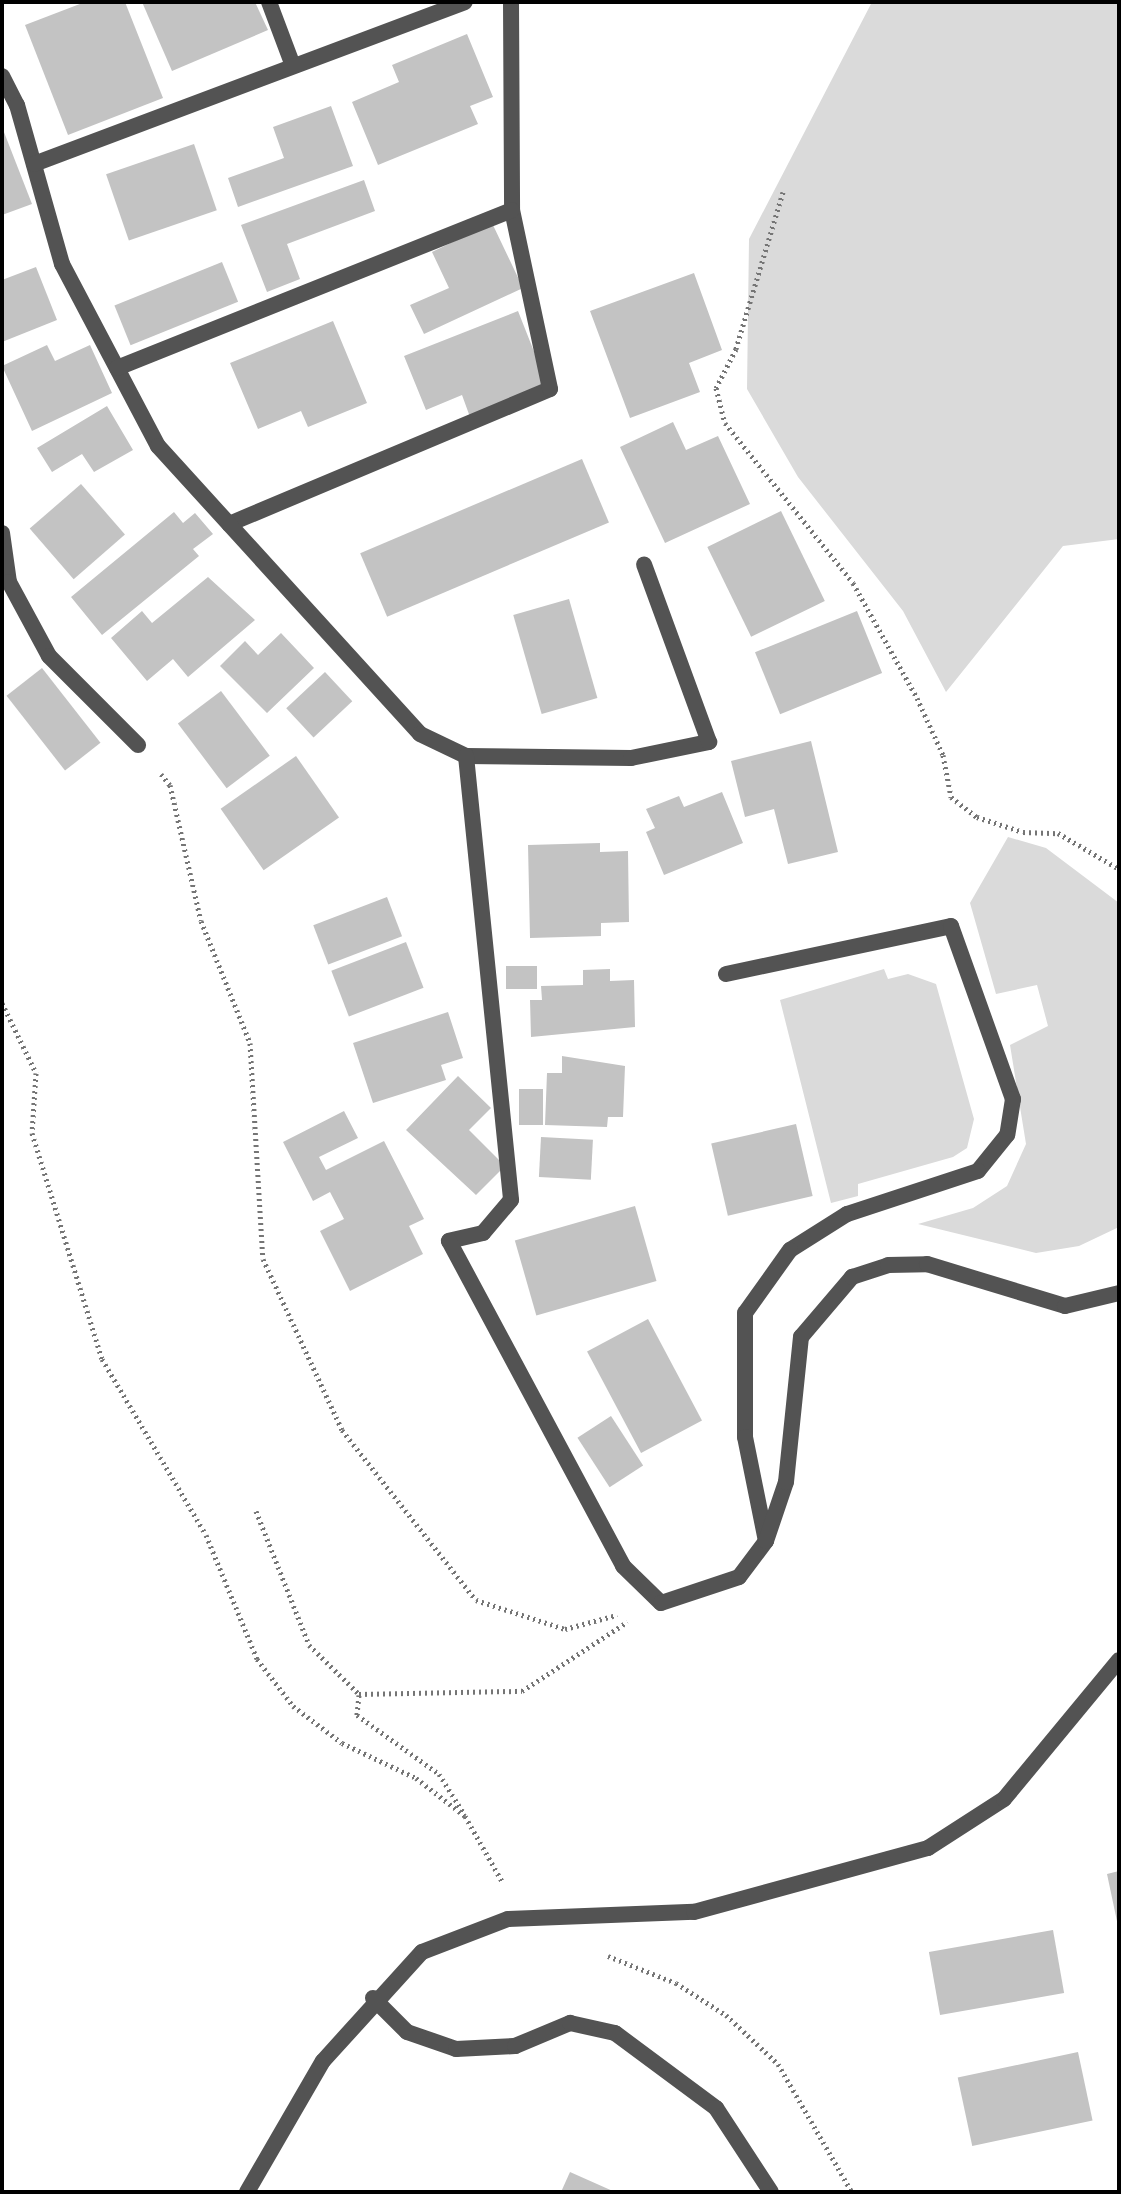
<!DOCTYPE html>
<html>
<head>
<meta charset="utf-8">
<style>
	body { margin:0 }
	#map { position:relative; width:1121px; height:2194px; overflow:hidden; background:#fff; font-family:Inter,sans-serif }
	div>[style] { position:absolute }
	.green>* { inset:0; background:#dadada }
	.building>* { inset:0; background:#c3c3c3; transform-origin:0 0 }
	.path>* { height:5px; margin-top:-2.5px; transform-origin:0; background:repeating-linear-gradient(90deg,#757575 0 2px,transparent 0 6px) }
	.service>* { height:16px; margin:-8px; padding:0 8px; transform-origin:8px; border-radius:8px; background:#535353 }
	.minor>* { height:16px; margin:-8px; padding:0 8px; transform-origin:8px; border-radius:8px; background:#535353 }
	span { translate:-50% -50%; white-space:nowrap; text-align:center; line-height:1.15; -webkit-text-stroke:6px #fff; paint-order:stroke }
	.frame { position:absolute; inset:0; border:4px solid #000; pointer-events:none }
</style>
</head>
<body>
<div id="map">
	<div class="green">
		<div style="clip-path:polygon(872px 2px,1119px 2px,1119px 539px,1063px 546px,946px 692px,903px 611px,798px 477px,747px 389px,749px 239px)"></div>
		<div style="clip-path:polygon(1008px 837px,1046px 848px,1119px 903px,1119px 1227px,1079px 1246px,1036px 1253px,918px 1224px,973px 1208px,1007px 1186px,1026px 1144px,1010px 1045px,1048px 1026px,1037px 985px,996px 994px,970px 903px)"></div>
		<div style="clip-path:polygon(884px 969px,888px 979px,908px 974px,936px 984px,974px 1119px,967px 1148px,953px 1157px,858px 1184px,858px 1196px,831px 1203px,780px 1000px)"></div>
	</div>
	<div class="building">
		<div style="clip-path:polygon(85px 2px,125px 2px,163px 98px,68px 135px,25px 25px)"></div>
		<div style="clip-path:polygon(142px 2px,255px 2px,268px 30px,172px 71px)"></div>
		<div style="clip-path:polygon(467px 34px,493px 97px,470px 106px,478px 124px,378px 165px,352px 102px,399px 82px,392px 65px)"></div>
		<div style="clip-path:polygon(331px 106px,353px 166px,238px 207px,228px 178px,284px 158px,273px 127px)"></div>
		<div style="clip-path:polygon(2px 127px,32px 204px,2px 215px)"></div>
		<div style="left:194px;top:144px;width:70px;height:93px;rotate:71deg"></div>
		<div style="clip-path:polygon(364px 180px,375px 211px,287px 244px,300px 279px,267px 292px,241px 225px)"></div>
		<div style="clip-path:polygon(492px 223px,523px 288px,424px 334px,410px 305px,449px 288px,432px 252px)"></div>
		<div style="left:222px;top:262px;width:43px;height:116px;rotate:68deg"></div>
		<div style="clip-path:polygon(36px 267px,57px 320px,2px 342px,2px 280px)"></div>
		<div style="clip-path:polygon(694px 273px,722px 350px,689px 363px,700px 392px,630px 418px,590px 311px)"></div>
		<div style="clip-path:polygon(518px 311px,548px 387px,470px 417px,462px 395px,426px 410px,404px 356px)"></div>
		<div style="clip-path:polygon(333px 321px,367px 403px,308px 427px,301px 411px,258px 429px,230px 363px)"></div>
		<div style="clip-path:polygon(47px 345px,55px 361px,90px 345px,112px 393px,32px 431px,2px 366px)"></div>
		<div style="clip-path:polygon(107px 406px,133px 450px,94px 472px,82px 454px,52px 472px,37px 448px)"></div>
		<div style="clip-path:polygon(673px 422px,686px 450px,718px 436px,750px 504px,665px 543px,620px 447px)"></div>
		<div style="left:582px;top:459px;width:69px;height:241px;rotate:67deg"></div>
		<div style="left:81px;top:484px;width:67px;height:68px;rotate:49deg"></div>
		<div style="left:781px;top:511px;width:100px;height:82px;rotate:64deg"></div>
		<div style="clip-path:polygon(174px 512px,183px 523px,195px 513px,213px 534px,193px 549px,199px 556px,102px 635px,71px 597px)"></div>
		<div style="clip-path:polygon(208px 577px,255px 620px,188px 677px,173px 659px,147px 681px,111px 638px,142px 611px,152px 623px)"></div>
		<div style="left:569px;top:599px;width:103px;height:58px;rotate:74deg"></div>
		<div style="left:857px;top:611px;width:67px;height:110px;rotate:68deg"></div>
		<div style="clip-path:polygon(281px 633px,314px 668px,267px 713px,220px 666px,245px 641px,258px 655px)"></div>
		<div style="left:42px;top:668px;width:95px;height:45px;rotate:52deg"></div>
		<div style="left:325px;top:672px;width:40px;height:53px;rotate:47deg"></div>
		<div style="left:221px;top:691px;width:81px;height:54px;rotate:53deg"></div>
		<div style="clip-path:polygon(811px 741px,838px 852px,788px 864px,774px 809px,745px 817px,731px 761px)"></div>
		<div style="left:296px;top:756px;width:75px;height:92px;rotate:55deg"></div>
		<div style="clip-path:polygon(722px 792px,743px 843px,664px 875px,646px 832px,655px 828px,646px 809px,679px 796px,684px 807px)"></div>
		<div style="clip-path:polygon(600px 843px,600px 852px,628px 851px,629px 922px,601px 923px,601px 936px,530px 938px,528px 845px)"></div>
		<div style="left:387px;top:897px;width:42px;height:79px;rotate:69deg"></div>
		<div style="left:406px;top:942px;width:49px;height:80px;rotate:69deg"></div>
		<div style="left:506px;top:966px;width:31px;height:23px"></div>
		<div style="clip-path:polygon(610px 969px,610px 981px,634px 980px,635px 1027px,531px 1037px,530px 1000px,542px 1000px,541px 986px,583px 985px,583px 970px)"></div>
		<div style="clip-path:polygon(448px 1012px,463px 1058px,441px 1065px,446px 1080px,373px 1103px,353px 1043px)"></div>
		<div style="clip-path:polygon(562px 1056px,625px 1066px,623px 1117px,608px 1117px,607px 1127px,545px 1125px,547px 1073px,562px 1073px)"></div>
		<div style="clip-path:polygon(458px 1076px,491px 1108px,469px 1130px,505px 1166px,476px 1195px,406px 1130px)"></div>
		<div style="left:519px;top:1089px;width:24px;height:36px"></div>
		<div style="clip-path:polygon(344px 1111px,358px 1138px,319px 1157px,326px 1170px,384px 1141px,424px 1219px,409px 1226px,423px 1254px,350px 1291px,320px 1231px,344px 1219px,330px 1192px,313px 1201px,283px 1142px)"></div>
		<div style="left:796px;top:1124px;width:74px;height:87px;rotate:77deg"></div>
		<div style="left:541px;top:1137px;width:52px;height:40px;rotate:3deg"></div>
		<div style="left:635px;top:1206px;width:78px;height:125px;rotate:74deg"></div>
		<div style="left:648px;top:1319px;width:115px;height:69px;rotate:62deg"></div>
		<div style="left:611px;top:1416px;width:59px;height:40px;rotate:57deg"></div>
		<div style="clip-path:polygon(1119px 1871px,1119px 1926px,1118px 1926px,1107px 1874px)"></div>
		<div style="left:1053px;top:1930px;width:64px;height:126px;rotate:80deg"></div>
		<div style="left:1078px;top:2052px;width:70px;height:123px;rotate:78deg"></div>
		<div style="clip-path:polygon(570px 2172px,615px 2192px,561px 2192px)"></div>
	</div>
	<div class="path">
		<div style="left:783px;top:192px;width:164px;rotate:106.7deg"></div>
		<div style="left:736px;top:349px;width:44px;rotate:117.1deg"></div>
		<div style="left:716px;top:388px;width:36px;rotate:76deg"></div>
		<div style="left:725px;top:423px;width:205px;rotate:51.3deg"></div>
		<div style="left:853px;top:583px;width:132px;rotate:60.9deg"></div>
		<div style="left:917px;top:698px;width:63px;rotate:65.5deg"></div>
		<div style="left:943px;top:755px;width:43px;rotate:79.2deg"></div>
		<div style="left:951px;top:797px;width:33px;rotate:38deg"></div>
		<div style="left:977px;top:817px;width:48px;rotate:18.1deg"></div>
		<div style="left:1023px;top:832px;width:35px;rotate:2deg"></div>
		<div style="left:1058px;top:833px;width:71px;rotate:30.5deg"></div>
		<div style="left:161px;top:774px;width:14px;rotate:51deg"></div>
		<div style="left:170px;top:785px;width:139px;rotate:77.2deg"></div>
		<div style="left:201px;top:921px;width:131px;rotate:68.1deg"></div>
		<div style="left:250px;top:1043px;width:216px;rotate:86.6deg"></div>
		<div style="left:263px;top:1259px;width:188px;rotate:65.2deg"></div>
		<div style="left:342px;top:1430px;width:216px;rotate:51.8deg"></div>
		<div style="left:476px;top:1600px;width:94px;rotate:18deg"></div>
		<div style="left:565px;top:1629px;width:54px;rotate:-15.1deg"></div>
		<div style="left:2px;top:1003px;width:78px;rotate:64.1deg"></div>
		<div style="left:36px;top:1073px;width:60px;rotate:93.8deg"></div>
		<div style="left:32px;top:1133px;width:237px;rotate:72.8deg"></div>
		<div style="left:102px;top:1359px;width:204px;rotate:59.4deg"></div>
		<div style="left:206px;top:1535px;width:134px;rotate:67.6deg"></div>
		<div style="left:257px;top:1659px;width:59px;rotate:52.5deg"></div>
		<div style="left:293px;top:1706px;width:61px;rotate:37.1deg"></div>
		<div style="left:342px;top:1743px;width:82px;rotate:25.3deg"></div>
		<div style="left:416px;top:1778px;width:62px;rotate:37.8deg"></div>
		<div style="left:465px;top:1816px;width:75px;rotate:60.4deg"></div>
		<div style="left:256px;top:1511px;width:144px;rotate:68.4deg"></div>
		<div style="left:309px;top:1645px;width:70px;rotate:44.4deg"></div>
		<div style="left:359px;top:1694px;width:163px;rotate:-1.1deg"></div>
		<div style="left:522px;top:1691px;width:126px;rotate:-33.3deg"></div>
		<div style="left:359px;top:1695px;width:20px;rotate:96deg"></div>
		<div style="left:357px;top:1715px;width:101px;rotate:35.7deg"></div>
		<div style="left:439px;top:1774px;width:45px;rotate:57.7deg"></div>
		<div style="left:608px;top:1956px;width:73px;rotate:21.7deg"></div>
		<div style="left:676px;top:1983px;width:59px;rotate:32.6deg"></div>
		<div style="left:726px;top:2015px;width:71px;rotate:43.3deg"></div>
		<div style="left:778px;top:2064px;width:148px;rotate:60deg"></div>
	</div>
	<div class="service">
		<div style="left:229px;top:524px;width:348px;rotate:-22.8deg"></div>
		<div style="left:466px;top:756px;width:165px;rotate:0.7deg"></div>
		<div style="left:631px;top:758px;width:80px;rotate:-11.6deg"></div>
		<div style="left:709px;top:742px;width:189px;rotate:-110.1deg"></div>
		<div style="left:726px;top:974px;width:230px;rotate:-12deg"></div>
		<div style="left:951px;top:926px;width:184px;rotate:70.3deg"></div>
		<div style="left:1013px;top:1099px;width:36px;rotate:99deg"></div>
		<div style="left:1007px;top:1135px;width:46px;rotate:128.9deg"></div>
		<div style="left:978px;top:1171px;width:138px;rotate:161.8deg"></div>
		<div style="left:847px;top:1214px;width:67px;rotate:147.7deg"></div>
		<div style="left:790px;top:1250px;width:77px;rotate:125.5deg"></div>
		<div style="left:745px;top:1313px;width:124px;rotate:90deg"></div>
		<div style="left:745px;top:1437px;width:106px;rotate:78.6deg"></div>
	</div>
	<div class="minor">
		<div style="left:269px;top:2px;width:68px;rotate:69.4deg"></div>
		<div style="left:511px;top:2px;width:208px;rotate:89.7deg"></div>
		<div style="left:512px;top:210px;width:183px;rotate:78deg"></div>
		<div style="left:2px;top:76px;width:33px;rotate:63deg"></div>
		<div style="left:17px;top:105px;width:165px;rotate:74.2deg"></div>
		<div style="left:62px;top:264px;width:206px;rotate:62.2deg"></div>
		<div style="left:158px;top:446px;width:389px;rotate:47.7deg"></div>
		<div style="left:420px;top:734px;width:51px;rotate:25.6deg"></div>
		<div style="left:466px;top:756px;width:446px;rotate:84.2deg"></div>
		<div style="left:511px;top:1200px;width:43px;rotate:130.3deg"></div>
		<div style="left:483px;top:1233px;width:35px;rotate:167deg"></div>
		<div style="left:449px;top:1241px;width:369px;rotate:61.8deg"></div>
		<div style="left:623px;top:1566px;width:53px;rotate:44.2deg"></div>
		<div style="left:661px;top:1603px;width:82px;rotate:-18.4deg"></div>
		<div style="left:739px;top:1577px;width:45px;rotate:-53.1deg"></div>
		<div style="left:766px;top:1541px;width:62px;rotate:-71.3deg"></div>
		<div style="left:786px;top:1482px;width:146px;rotate:-84.1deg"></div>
		<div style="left:801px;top:1337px;width:79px;rotate:-49.6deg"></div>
		<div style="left:852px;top:1277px;width:38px;rotate:-18deg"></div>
		<div style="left:888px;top:1265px;width:39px;rotate:-1deg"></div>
		<div style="left:927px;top:1264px;width:144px;rotate:16.9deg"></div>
		<div style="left:1065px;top:1306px;width:56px;rotate:-13.5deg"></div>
		<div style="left:34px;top:164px;width:460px;rotate:-20.6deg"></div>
		<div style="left:117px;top:368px;width:425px;rotate:-21.8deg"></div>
		<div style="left:2px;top:533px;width:49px;rotate:81.9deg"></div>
		<div style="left:9px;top:582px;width:84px;rotate:61.6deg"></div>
		<div style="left:49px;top:656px;width:126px;rotate:45deg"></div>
		<div style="left:373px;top:1998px;width:48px;rotate:45deg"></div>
		<div style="left:407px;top:2032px;width:52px;rotate:19.1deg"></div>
		<div style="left:456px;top:2049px;width:59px;rotate:-2.9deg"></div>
		<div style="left:515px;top:2046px;width:60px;rotate:-22.7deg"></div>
		<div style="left:570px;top:2023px;width:46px;rotate:12.5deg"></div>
		<div style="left:615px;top:2033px;width:126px;rotate:36.6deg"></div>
		<div style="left:716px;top:2108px;width:100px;rotate:56.8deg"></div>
		<div style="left:247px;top:2192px;width:151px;rotate:-59.9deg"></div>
		<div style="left:323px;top:2061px;width:147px;rotate:-47.8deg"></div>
		<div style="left:422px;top:1952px;width:92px;rotate:-21deg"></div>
		<div style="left:508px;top:1919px;width:186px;rotate:-2.2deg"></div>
		<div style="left:694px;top:1912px;width:243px;rotate:-15.3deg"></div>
		<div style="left:928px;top:1848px;width:90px;rotate:-32.8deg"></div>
		<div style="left:1004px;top:1799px;width:180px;rotate:-50.4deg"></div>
	</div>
	<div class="frame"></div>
</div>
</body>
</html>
